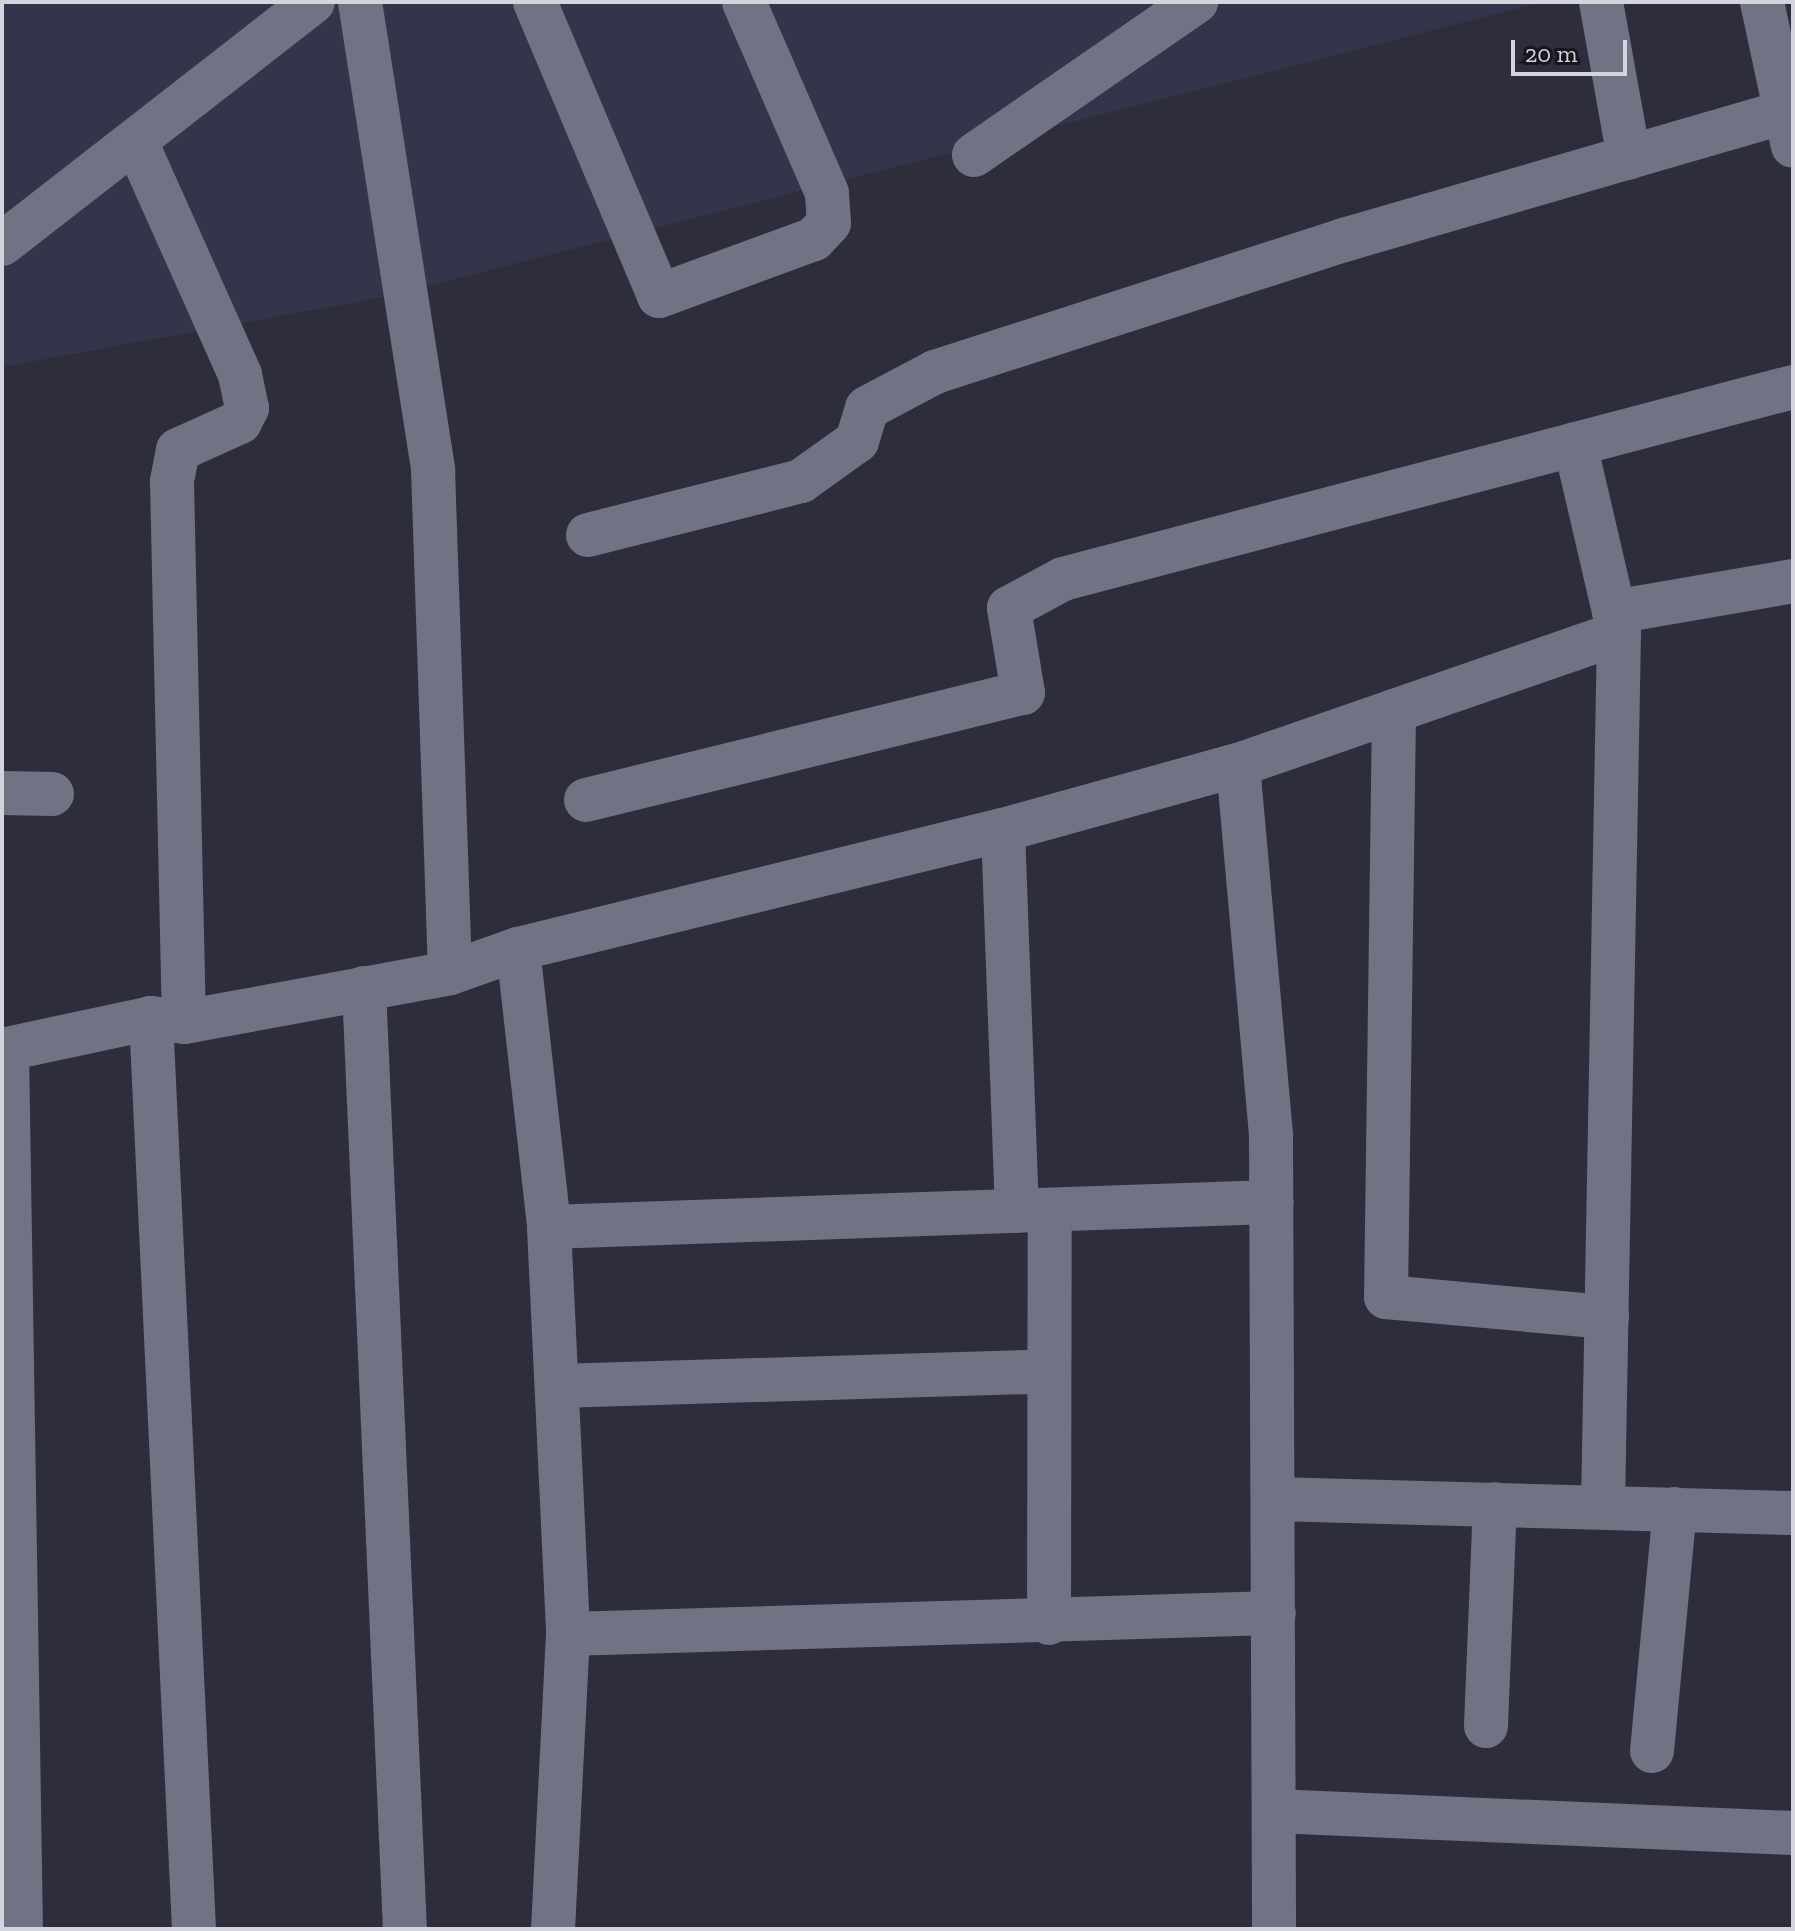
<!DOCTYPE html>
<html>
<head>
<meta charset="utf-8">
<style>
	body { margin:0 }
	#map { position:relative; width:1795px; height:1931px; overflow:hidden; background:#2d2d3c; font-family:"Zilla Slab",serif }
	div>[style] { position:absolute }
	.built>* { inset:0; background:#34354a }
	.minor>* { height:44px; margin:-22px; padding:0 22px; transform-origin:22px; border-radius:22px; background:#717283 }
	span { translate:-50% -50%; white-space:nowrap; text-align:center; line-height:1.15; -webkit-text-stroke:7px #16161d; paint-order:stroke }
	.frame { position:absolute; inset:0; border:4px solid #d4d4de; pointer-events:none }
	.scale { position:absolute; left:1511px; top:40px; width:116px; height:36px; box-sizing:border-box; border:4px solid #d4d4de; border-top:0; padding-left:10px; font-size:24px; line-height:28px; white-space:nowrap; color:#d4d4de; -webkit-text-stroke:6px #16161d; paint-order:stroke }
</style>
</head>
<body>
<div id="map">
	<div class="built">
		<div style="clip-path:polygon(2px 2px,1544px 2px,384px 297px,2px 367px)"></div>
	</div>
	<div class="minor">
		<div style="left:360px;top:2px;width:474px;rotate:81.1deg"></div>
		<div style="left:433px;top:470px;width:503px;rotate:88.06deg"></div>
		<div style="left:535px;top:2px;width:319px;rotate:67.1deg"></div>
		<div style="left:659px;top:296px;width:165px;rotate:-20.2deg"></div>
		<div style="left:814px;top:239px;width:22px;rotate:-47deg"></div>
		<div style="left:829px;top:223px;width:30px;rotate:-94deg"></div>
		<div style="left:827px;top:193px;width:208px;rotate:-113.5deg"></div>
		<div style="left:1601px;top:2px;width:158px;rotate:79.8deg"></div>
		<div style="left:1762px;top:2px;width:147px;rotate:77.9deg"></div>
		<div style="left:136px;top:142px;width:255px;rotate:65.9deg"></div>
		<div style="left:240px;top:375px;width:34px;rotate:78deg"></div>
		<div style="left:247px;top:408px;width:16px;rotate:117deg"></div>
		<div style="left:240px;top:422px;width:68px;rotate:155.7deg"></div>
		<div style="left:178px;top:450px;width:33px;rotate:101deg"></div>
		<div style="left:172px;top:482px;width:540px;rotate:88.73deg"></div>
		<div style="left:974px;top:155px;width:270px;rotate:-34.6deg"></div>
		<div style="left:2px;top:244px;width:394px;rotate:-37.9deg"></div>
		<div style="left:1575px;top:444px;width:194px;rotate:76.9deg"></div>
		<div style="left:1619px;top:633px;width:874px;rotate:91.05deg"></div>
		<div style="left:588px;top:535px;width:220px;rotate:-14.2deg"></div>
		<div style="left:801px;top:481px;width:69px;rotate:-35.5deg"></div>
		<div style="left:857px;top:441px;width:34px;rotate:-73deg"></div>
		<div style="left:867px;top:408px;width:77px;rotate:-27.9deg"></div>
		<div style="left:935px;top:372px;width:430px;rotate:-17.9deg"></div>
		<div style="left:1344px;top:240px;width:460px;rotate:-16.2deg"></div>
		<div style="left:1614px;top:612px;width:182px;rotate:-9.8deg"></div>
		<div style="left:1394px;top:711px;width:586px;rotate:90.78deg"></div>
		<div style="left:1386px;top:1297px;width:222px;rotate:5.2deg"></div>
		<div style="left:1238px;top:765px;width:373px;rotate:84.9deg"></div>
		<div style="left:1271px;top:1137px;width:792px;rotate:89.78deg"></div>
		<div style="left:2px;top:793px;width:50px;rotate:1.1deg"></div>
		<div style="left:586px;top:800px;width:450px;rotate:-13.8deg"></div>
		<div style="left:1023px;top:693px;width:86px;rotate:-99.4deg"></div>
		<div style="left:1009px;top:608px;width:61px;rotate:-28.2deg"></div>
		<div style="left:1063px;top:579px;width:755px;rotate:-14.74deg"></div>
		<div style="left:1003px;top:830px;width:381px;rotate:87.9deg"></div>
		<div style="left:518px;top:949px;width:280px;rotate:83.6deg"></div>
		<div style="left:549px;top:1227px;width:407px;rotate:87.3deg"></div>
		<div style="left:568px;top:1634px;width:295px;rotate:92.9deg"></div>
		<div style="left:364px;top:988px;width:942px;rotate:87.51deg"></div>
		<div style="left:151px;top:1018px;width:912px;rotate:87.3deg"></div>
		<div style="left:2px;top:1050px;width:152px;rotate:-12.1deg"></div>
		<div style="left:151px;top:1018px;width:33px;rotate:7deg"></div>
		<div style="left:184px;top:1022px;width:270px;rotate:-10.4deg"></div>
		<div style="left:450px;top:973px;width:72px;rotate:-19.4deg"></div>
		<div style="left:518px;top:949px;width:499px;rotate:-13.8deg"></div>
		<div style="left:1003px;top:830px;width:244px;rotate:-15.5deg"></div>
		<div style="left:1238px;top:765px;width:403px;rotate:-19.1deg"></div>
		<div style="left:7px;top:1050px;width:879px;rotate:89.09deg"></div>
		<div style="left:549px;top:1227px;width:723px;rotate:-1.98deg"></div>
		<div style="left:557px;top:1386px;width:492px;rotate:-1.7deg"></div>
		<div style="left:1274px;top:1499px;width:519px;rotate:1.55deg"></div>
		<div style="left:1049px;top:1623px;width:413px;rotate:-89.9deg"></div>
		<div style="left:568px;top:1634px;width:706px;rotate:-1.7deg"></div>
		<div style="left:1486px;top:1726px;width:222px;rotate:-87.7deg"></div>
		<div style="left:1652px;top:1751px;width:243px;rotate:-84.6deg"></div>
		<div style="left:1274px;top:1811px;width:519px;rotate:2.43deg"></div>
	</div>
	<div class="frame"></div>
	<div class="scale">20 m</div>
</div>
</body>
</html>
